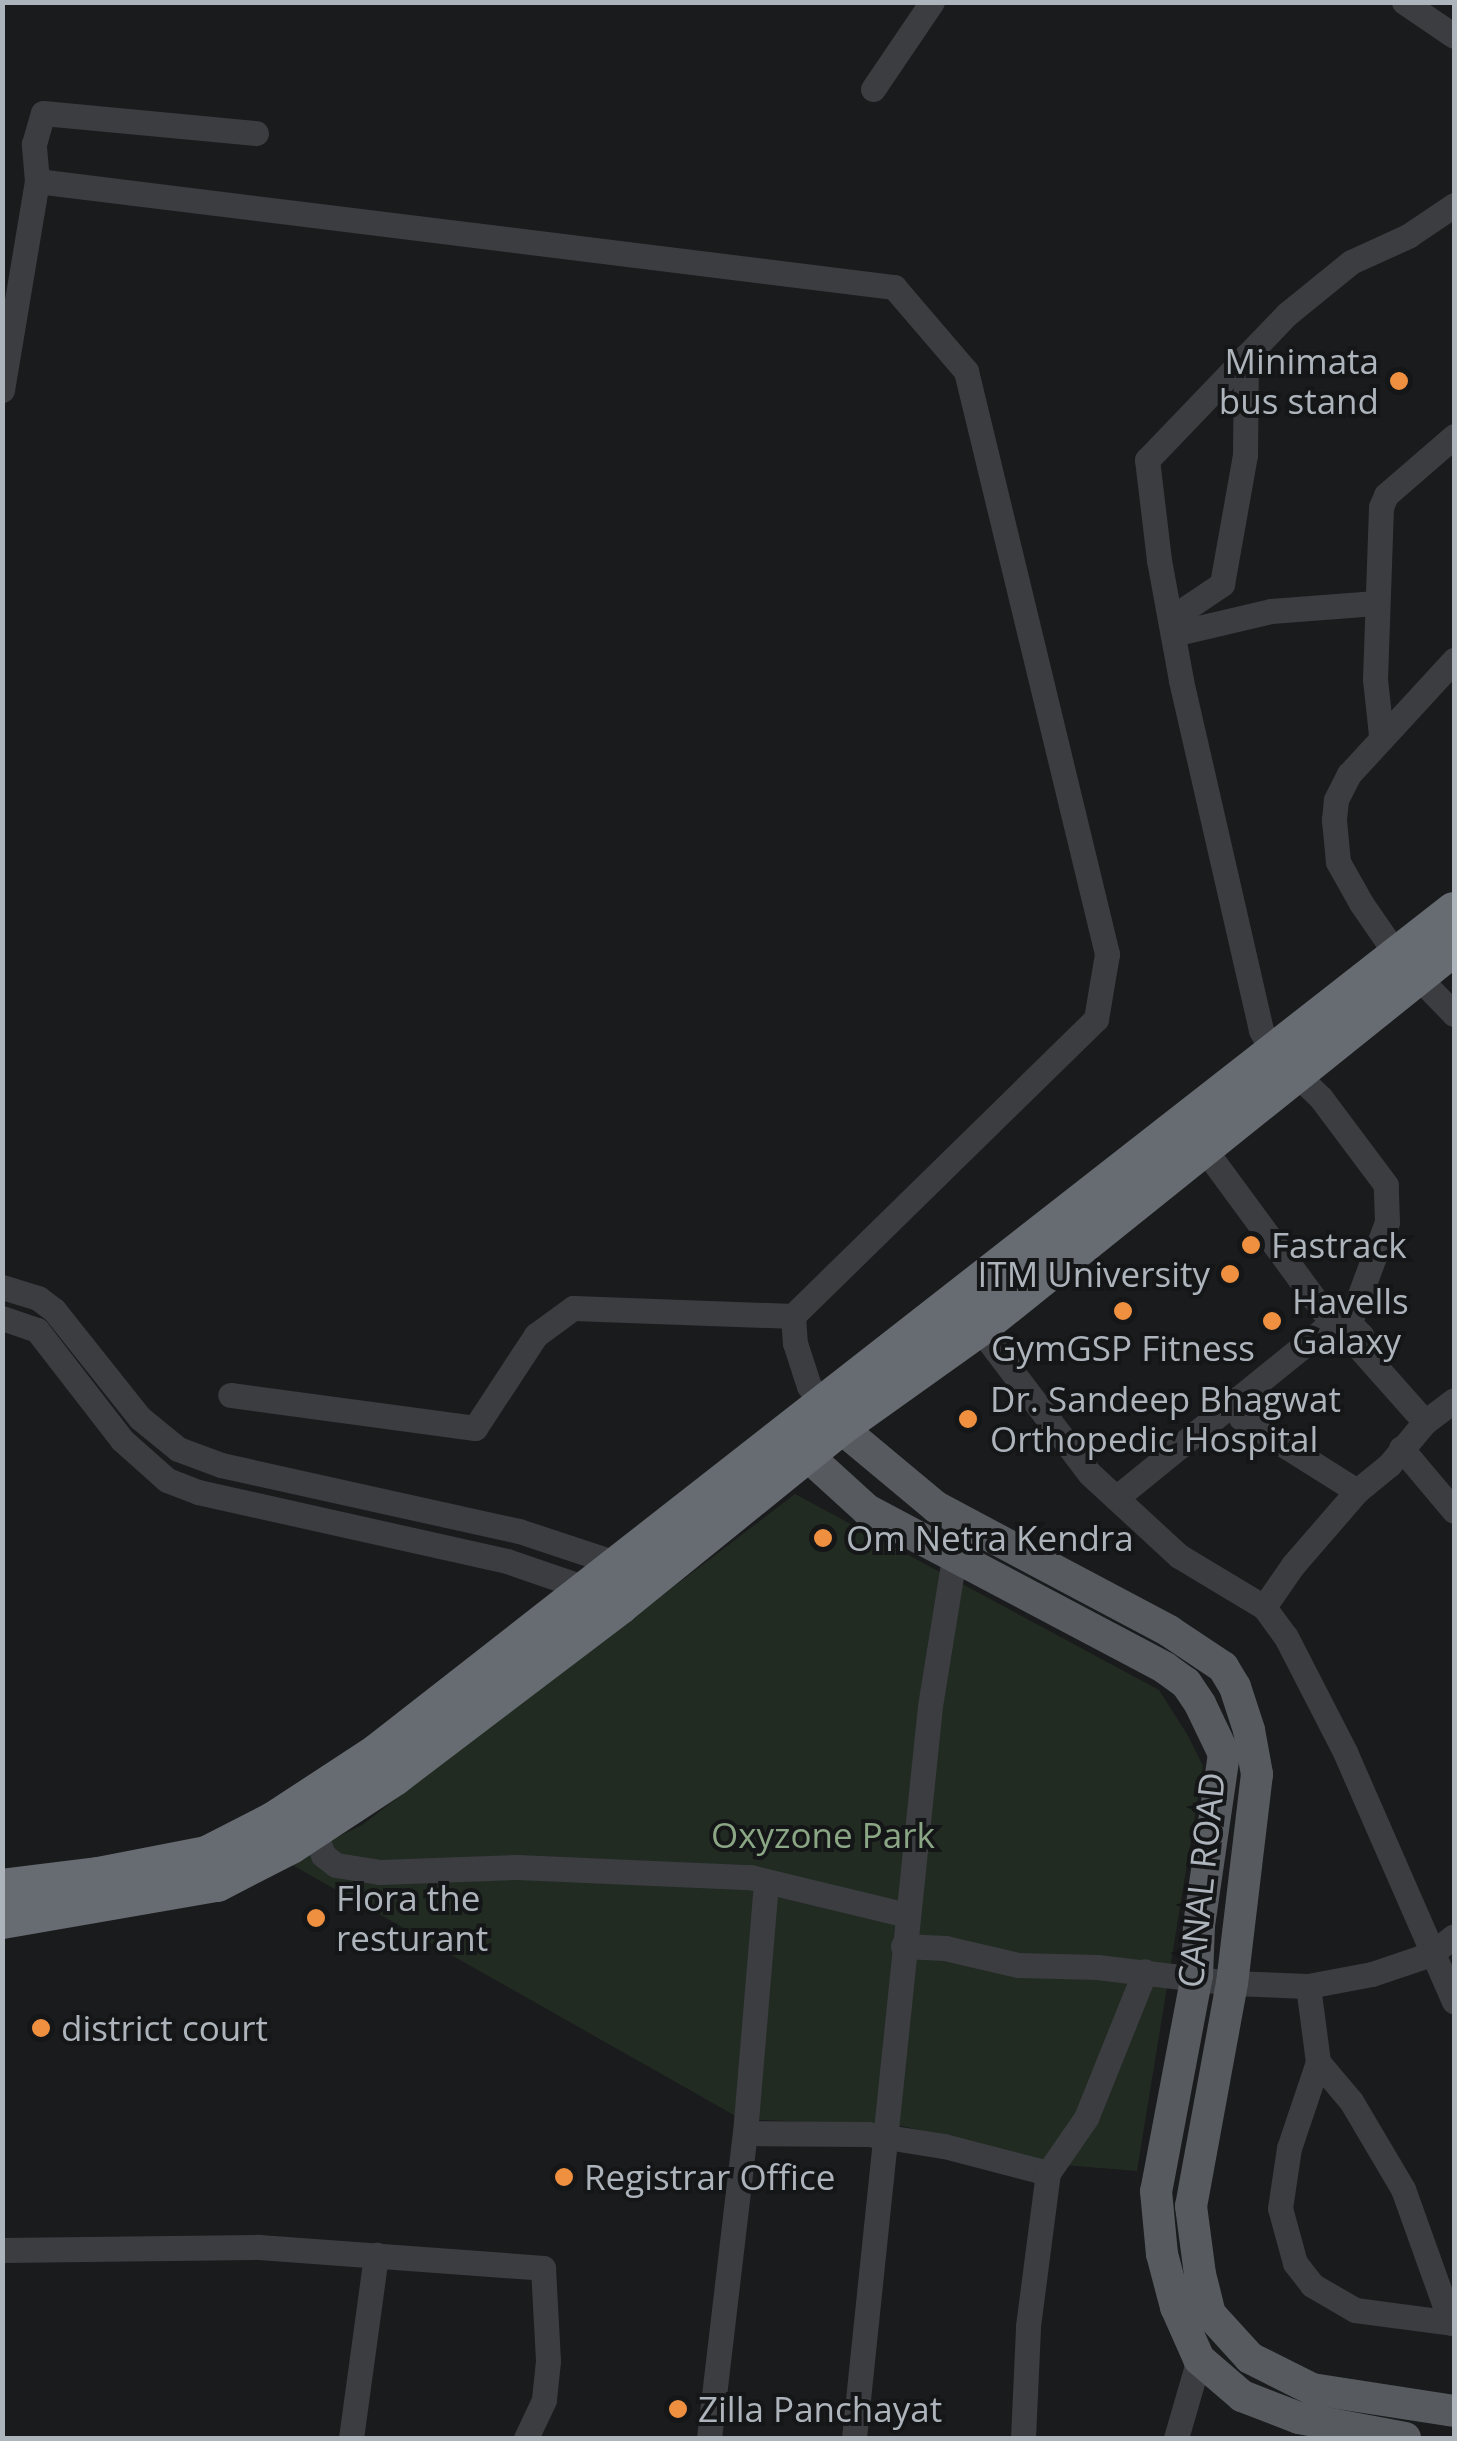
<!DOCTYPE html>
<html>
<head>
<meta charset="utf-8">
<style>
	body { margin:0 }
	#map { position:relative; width:1457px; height:2441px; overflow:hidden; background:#1a1b1c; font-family:"Open Sans",sans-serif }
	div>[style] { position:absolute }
	.green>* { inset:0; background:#222b22 }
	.minor>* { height:25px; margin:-12.5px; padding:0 12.5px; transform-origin:12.5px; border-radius:12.5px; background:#3b3d41 }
	.major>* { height:32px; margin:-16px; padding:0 16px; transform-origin:16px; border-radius:16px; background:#575b60 }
	.highway>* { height:38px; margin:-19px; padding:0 19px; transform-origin:19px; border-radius:19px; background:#676c72 }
	.dots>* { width:28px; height:28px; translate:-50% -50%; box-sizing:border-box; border:5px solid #151617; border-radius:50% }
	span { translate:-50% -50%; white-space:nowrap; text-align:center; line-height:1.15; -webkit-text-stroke:8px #151617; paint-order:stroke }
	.poi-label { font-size:35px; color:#adb4bb }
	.right { translate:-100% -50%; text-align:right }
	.left { translate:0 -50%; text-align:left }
	.park-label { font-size:35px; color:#8aa685 }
	.street-label { font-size:35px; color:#adb4bb }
	.frame { position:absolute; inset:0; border:5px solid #adb4bb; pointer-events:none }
</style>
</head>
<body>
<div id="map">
	<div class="green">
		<div style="clip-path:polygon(795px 1494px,1159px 1690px,1187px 1734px,1203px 1766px,1137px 2171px,1063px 2165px,902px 2126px,741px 2119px,287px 1862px,362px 1825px)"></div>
	</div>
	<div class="minor">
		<div style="left:1404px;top:2px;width:60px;rotate:34.2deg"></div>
		<div style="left:873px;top:89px;width:105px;rotate:-55.9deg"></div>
		<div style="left:37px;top:181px;width:864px;rotate:7.05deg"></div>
		<div style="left:894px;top:287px;width:111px;rotate:49.4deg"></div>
		<div style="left:966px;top:371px;width:600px;rotate:76.4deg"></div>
		<div style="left:1107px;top:954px;width:66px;rotate:99.6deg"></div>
		<div style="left:1096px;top:1019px;width:424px;rotate:135.6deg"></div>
		<div style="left:793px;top:1316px;width:220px;rotate:-177.9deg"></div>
		<div style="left:573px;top:1308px;width:46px;rotate:143.9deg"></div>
		<div style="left:536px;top:1335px;width:111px;rotate:123.3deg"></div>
		<div style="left:475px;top:1428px;width:247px;rotate:-172.3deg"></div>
		<div style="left:2px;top:390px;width:212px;rotate:-80.5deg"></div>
		<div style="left:37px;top:181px;width:37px;rotate:-95deg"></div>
		<div style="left:34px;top:144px;width:32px;rotate:-74deg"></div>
		<div style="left:43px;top:113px;width:214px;rotate:5.4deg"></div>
		<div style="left:1170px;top:619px;width:63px;rotate:-33.9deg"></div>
		<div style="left:1222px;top:584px;width:131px;rotate:-79.9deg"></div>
		<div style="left:1245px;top:455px;width:99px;rotate:-89.4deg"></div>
		<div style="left:1173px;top:634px;width:101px;rotate:-13.2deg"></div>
		<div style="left:1271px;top:611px;width:105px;rotate:-4.4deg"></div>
		<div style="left:1454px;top:660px;width:155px;rotate:132.6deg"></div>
		<div style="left:1349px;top:774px;width:29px;rotate:117deg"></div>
		<div style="left:1336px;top:800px;width:20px;rotate:96deg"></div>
		<div style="left:1334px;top:820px;width:42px;rotate:84.6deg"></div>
		<div style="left:1338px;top:862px;width:47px;rotate:60.7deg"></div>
		<div style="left:1361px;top:903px;width:62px;rotate:55.5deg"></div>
		<div style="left:1396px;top:954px;width:83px;rotate:46deg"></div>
		<div style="left:1381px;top:735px;width:56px;rotate:-96.1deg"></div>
		<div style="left:1375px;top:679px;width:172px;rotate:-88deg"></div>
		<div style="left:1381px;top:507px;width:13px;rotate:-67deg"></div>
		<div style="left:1386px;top:495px;width:90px;rotate:-40.9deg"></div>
		<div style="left:2px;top:1287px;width:38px;rotate:17deg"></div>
		<div style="left:38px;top:1298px;width:20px;rotate:37deg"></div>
		<div style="left:54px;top:1310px;width:138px;rotate:51.5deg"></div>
		<div style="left:140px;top:1418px;width:49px;rotate:39.2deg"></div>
		<div style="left:178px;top:1449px;width:46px;rotate:20.4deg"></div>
		<div style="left:221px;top:1465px;width:305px;rotate:12.5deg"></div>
		<div style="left:519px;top:1531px;width:114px;rotate:18.4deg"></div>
		<div style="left:793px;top:1316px;width:27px;rotate:86deg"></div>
		<div style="left:795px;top:1343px;width:45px;rotate:72deg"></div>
		<div style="left:809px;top:1386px;width:21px;rotate:53deg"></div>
		<div style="left:2px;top:1318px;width:37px;rotate:19deg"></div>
		<div style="left:37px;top:1330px;width:139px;rotate:52.3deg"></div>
		<div style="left:122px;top:1440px;width:60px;rotate:41.6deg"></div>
		<div style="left:167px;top:1480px;width:33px;rotate:21deg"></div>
		<div style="left:198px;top:1492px;width:317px;rotate:12.6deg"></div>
		<div style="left:507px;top:1561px;width:98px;rotate:19deg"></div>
		<div style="left:979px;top:1328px;width:183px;rotate:52.8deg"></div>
		<div style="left:1090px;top:1474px;width:121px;rotate:42.7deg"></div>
		<div style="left:1179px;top:1556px;width:99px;rotate:31deg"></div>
		<div style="left:1264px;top:1607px;width:37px;rotate:54deg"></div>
		<div style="left:1286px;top:1637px;width:129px;rotate:62.8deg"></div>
		<div style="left:1345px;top:1752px;width:272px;rotate:66.4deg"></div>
		<div style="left:1241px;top:1418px;width:137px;rotate:32.2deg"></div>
		<div style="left:1425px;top:1422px;width:108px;rotate:-131.6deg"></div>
		<div style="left:1353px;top:1341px;width:10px;rotate:-37deg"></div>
		<div style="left:1361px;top:1335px;width:16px;rotate:-135deg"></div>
		<div style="left:1350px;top:1324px;width:8px;rotate:-76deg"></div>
		<div style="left:1352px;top:1316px;width:100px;rotate:-69.6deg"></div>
		<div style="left:1387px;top:1222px;width:37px;rotate:-92deg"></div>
		<div style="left:1386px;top:1185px;width:109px;rotate:-126.8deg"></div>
		<div style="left:1321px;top:1098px;width:66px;rotate:-136.2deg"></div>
		<div style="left:1273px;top:1052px;width:25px;rotate:-119deg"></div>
		<div style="left:1261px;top:1030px;width:359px;rotate:-102.9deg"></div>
		<div style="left:1181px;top:680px;width:122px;rotate:-100.4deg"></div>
		<div style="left:1159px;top:560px;width:101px;rotate:-96.8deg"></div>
		<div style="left:1147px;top:460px;width:202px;rotate:-46.2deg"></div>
		<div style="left:1287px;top:314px;width:82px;rotate:-39.1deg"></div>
		<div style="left:1351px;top:262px;width:63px;rotate:-24.5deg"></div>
		<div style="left:1408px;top:236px;width:55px;rotate:-34deg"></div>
		<div style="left:1401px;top:1448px;width:82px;rotate:49.9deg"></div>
		<div style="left:1116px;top:1498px;width:274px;rotate:-39.1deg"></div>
		<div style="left:1329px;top:1325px;width:9px;rotate:-103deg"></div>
		<div style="left:1327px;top:1316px;width:211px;rotate:-126.3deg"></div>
		<div style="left:1264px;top:1607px;width:51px;rotate:-55.4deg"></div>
		<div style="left:1293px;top:1565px;width:98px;rotate:-49.1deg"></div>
		<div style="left:1357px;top:1491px;width:41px;rotate:-39.1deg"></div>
		<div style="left:1389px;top:1465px;width:56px;rotate:-50.1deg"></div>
		<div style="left:1425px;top:1422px;width:36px;rotate:-37deg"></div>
		<div style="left:302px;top:1819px;width:17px;rotate:45deg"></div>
		<div style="left:314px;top:1831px;width:26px;rotate:69deg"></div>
		<div style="left:323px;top:1855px;width:16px;rotate:38deg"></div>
		<div style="left:336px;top:1865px;width:45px;rotate:9deg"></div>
		<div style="left:380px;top:1872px;width:137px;rotate:-2.1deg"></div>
		<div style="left:517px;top:1867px;width:233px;rotate:2.5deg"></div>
		<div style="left:750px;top:1877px;width:162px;rotate:13.6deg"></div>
		<div style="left:903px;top:1946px;width:42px;rotate:2.7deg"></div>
		<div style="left:945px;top:1948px;width:75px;rotate:13.1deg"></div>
		<div style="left:1018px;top:1965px;width:79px;rotate:1.5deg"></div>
		<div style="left:1097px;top:1967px;width:136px;rotate:6.8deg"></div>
		<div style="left:1232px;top:1983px;width:76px;rotate:2.3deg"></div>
		<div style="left:1308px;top:1986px;width:65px;rotate:-10.6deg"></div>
		<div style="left:1372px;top:1974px;width:62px;rotate:-18.7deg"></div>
		<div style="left:1431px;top:1954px;width:29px;rotate:-38deg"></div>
		<div style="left:1308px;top:1986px;width:77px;rotate:82.5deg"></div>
		<div style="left:1318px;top:2062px;width:91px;rotate:108.6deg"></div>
		<div style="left:1289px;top:2148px;width:61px;rotate:98.5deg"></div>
		<div style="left:1280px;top:2208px;width:57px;rotate:74.7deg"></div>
		<div style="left:1295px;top:2263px;width:28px;rotate:52deg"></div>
		<div style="left:1312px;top:2285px;width:50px;rotate:30.2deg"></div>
		<div style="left:1355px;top:2310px;width:100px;rotate:7.5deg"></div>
		<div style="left:1318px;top:2062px;width:51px;rotate:49.8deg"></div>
		<div style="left:1351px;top:2101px;width:102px;rotate:59.4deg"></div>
		<div style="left:1403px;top:2189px;width:142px;rotate:70.3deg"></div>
		<div style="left:745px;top:2133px;width:123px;rotate:0.5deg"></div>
		<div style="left:868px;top:2134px;width:77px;rotate:9deg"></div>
		<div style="left:944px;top:2146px;width:107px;rotate:14.6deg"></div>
		<div style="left:2px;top:2250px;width:257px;rotate:-0.7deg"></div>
		<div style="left:259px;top:2247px;width:285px;rotate:4.2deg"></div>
		<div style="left:543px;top:2268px;width:93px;rotate:86.9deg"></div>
		<div style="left:548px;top:2361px;width:39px;rotate:96deg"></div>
		<div style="left:544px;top:2400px;width:42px;rotate:115.3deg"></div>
		<div style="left:351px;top:2438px;width:185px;rotate:-82.2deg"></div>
		<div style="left:709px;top:2438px;width:307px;rotate:-83.3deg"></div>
		<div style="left:745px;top:2133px;width:253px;rotate:-85.2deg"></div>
		<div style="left:854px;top:2438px;width:736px;rotate:-84.07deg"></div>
		<div style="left:930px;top:1706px;width:150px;rotate:-80.8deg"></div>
		<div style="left:1023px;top:2438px;width:112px;rotate:-87.4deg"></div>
		<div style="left:1028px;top:2326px;width:154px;rotate:-82.6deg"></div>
		<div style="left:1048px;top:2173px;width:67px;rotate:-55.4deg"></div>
		<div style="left:1086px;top:2118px;width:158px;rotate:-68.1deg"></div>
		<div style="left:1176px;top:2438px;width:82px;rotate:-73.8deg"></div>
	</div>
	<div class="major">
		<div style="left:825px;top:1407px;width:25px;rotate:53deg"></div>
		<div style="left:840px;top:1427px;width:125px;rotate:39.8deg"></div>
		<div style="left:936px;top:1507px;width:264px;rotate:28deg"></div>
		<div style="left:1169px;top:1631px;width:65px;rotate:33.7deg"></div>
		<div style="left:1223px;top:1667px;width:23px;rotate:59deg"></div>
		<div style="left:1235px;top:1687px;width:45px;rotate:72deg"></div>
		<div style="left:1249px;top:1730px;width:45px;rotate:79.7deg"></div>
		<div style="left:1257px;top:1774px;width:210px;rotate:96.8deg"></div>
		<div style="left:1232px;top:1983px;width:227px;rotate:100.4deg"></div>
		<div style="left:1191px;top:2206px;width:69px;rotate:82.5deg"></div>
		<div style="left:1200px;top:2274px;width:41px;rotate:76deg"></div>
		<div style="left:1210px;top:2314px;width:59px;rotate:47.7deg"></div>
		<div style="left:1250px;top:2358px;width:69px;rotate:26.6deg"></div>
		<div style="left:1312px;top:2389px;width:144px;rotate:8.8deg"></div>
		<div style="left:788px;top:1438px;width:107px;rotate:42.3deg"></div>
		<div style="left:867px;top:1510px;width:337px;rotate:27.9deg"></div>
		<div style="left:1165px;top:1668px;width:26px;rotate:36deg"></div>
		<div style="left:1186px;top:1683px;width:25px;rotate:56deg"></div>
		<div style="left:1200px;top:1704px;width:55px;rotate:64.4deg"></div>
		<div style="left:1224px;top:1754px;width:174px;rotate:98.3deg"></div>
		<div style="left:1199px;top:1926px;width:49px;rotate:92.3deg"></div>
		<div style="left:1197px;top:1975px;width:220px;rotate:100.7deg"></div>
		<div style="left:1156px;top:2191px;width:63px;rotate:84.6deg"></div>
		<div style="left:1162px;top:2254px;width:55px;rotate:75.2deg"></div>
		<div style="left:1176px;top:2307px;width:57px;rotate:66.1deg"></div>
		<div style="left:1199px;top:2359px;width:57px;rotate:40.7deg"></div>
		<div style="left:1242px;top:2396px;width:61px;rotate:21.1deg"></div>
		<div style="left:1299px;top:2418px;width:108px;rotate:10.7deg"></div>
	</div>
	<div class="highway">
		<div style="left:2px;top:1888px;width:98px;rotate:-7.1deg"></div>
		<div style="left:99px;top:1876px;width:110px;rotate:-11deg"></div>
		<div style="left:207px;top:1855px;width:76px;rotate:-27.2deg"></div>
		<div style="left:275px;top:1820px;width:122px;rotate:-33.3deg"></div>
		<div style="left:377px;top:1753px;width:1367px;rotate:-38.02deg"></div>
		<div style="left:2px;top:1920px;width:218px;rotate:-9.8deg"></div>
		<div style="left:217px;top:1883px;width:83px;rotate:-27.2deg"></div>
		<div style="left:291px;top:1845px;width:123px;rotate:-33.4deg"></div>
		<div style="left:394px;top:1777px;width:283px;rotate:-37.2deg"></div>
		<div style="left:619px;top:1606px;width:284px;rotate:-39deg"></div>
		<div style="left:840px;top:1427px;width:171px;rotate:-35.5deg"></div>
		<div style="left:979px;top:1328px;width:609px;rotate:-38.73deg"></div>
	</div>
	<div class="dots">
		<div style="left:1399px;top:381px;background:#ee9040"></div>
		<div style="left:1251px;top:1245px;background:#ee9040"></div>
		<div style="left:1230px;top:1274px;background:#ee9040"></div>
		<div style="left:1123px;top:1311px;background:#ee9040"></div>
		<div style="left:1272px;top:1321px;background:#ee9040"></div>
		<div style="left:968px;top:1419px;background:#ee9040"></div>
		<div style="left:823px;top:1538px;background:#ee9040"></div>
		<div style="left:316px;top:1918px;background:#ee9040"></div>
		<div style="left:41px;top:2028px;background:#ee9040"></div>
		<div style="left:564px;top:2177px;background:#ee9040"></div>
		<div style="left:678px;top:2409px;background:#ee9040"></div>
	</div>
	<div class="poi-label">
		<span class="right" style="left:1379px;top:381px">Minimata<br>bus stand</span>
		<span class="left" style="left:1271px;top:1245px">Fastrack</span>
		<span class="right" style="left:1210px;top:1274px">ITM University</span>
		<span class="left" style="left:1292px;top:1321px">Havells<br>Galaxy</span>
		<span style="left:1123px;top:1348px">GymGSP Fitness</span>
		<span class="left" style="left:990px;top:1419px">Dr. Sandeep Bhagwat<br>Orthopedic Hospital</span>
		<span class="left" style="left:846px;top:1538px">Om Netra Kendra</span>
		<span class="left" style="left:336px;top:1918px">Flora the<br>resturant</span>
		<span class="left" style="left:61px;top:2028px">district court</span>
		<span class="left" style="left:584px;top:2177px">Registrar Office</span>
		<span class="left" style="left:698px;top:2409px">Zilla Panchayat</span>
	</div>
	<div class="park-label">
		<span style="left:823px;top:1835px">Oxyzone Park</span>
	</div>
	<div class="street-label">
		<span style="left:1201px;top:1880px;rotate:-84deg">CANAL ROAD</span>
	</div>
	<div class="frame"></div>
</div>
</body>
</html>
